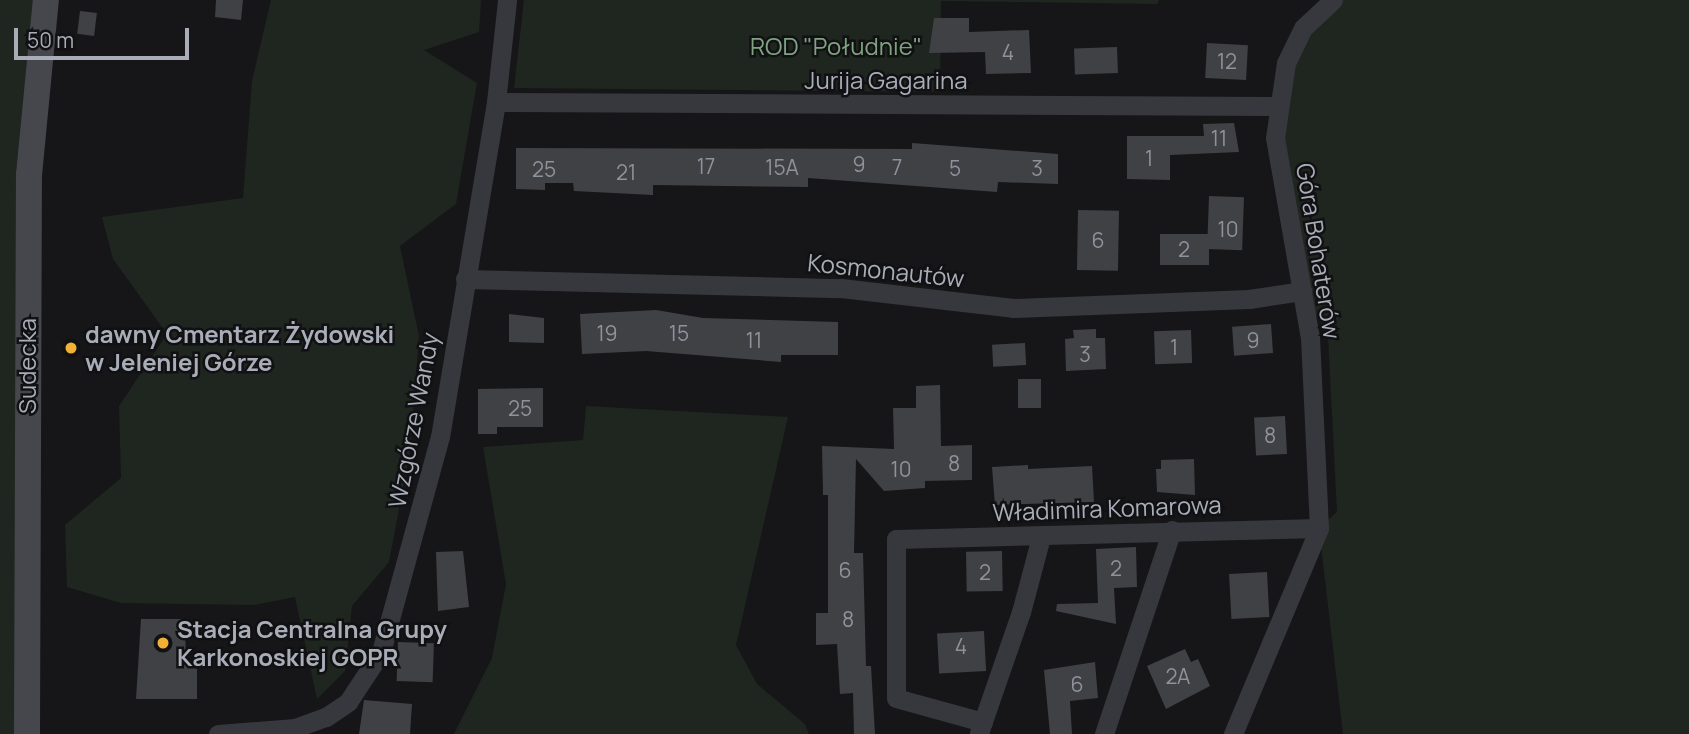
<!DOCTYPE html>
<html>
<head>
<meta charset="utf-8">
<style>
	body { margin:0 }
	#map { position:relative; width:1689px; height:734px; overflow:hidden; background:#161618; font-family:Manrope,sans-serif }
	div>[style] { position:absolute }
	.green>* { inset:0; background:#1e261f }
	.building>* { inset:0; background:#404145; transform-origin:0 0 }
	.street>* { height:19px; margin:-9.5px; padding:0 9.5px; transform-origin:9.5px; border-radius:9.5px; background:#37383d }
	.secondary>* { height:26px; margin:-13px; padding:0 13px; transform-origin:13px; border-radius:13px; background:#45474d }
	.dots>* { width:19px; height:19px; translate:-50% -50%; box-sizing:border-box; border:4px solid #111113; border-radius:50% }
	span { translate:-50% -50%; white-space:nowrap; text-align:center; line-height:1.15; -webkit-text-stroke:5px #111113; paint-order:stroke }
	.number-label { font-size:21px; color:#8e929b }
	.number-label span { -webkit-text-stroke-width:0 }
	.park-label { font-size:24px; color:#7fa381 }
	.street-label { font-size:24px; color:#a8adb8 }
	.poi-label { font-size:24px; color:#a8adb8; font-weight:700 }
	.left { translate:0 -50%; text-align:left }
	.scale { position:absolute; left:14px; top:28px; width:175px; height:32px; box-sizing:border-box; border:4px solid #a8adb8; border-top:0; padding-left:9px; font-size:21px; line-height:24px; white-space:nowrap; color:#a8adb8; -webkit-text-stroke:5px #111113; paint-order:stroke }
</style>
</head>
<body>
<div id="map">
	<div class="green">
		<div style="clip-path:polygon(0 0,46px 0,27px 734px,0 734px)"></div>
		<div style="clip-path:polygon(271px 0,481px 0,479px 32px,424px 50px,477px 83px,456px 204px,400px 246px,419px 336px,410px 451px,389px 562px,352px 606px,345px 671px,317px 699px,295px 597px,254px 605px,121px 603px,67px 587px,65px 525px,121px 478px,119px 406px,167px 334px,113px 259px,102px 217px,243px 198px,252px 81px)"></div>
		<div style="clip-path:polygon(524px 0,1159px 0,1157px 4px,941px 1px,940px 92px,514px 88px)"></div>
		<div style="clip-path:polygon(1333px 0,1689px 0,1689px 734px,1343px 734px,1319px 528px,1337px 512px,1328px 335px,1302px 291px,1279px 163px,1280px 77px)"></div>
		<div style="clip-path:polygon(586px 406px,788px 417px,736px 645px,757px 684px,805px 724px,809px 734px,454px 734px,492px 658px,506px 584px,483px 447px,583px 440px)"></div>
	</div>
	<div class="building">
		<div style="clip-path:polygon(216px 0,243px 0,241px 20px,215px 17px)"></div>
		<div style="left:80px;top:11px;width:17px;height:23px;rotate:7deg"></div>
		<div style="clip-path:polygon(934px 18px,969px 18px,969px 32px,1029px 30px,1031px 73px,986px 74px,985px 52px,929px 53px)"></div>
		<div style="left:1207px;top:43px;width:41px;height:35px;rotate:3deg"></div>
		<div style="left:1117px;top:47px;width:26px;height:43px;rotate:88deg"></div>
		<div style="clip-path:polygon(1234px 123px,1239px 152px,1170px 155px,1170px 180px,1127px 179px,1127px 136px,1204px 136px,1203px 124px)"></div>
		<div style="clip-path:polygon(912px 143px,1058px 154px,1058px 184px,998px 182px,997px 192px,808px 178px,808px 187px,653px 185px,653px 195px,574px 191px,573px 183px,545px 183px,545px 190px,516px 189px,516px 148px,912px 149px)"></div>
		<div style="left:1209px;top:196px;width:35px;height:53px;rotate:2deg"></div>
		<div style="left:1078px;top:210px;width:41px;height:60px;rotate:1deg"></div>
		<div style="left:1160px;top:234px;width:49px;height:31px"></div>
		<div style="clip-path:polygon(656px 310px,703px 318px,838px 322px,838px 355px,781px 355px,781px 362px,646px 351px,582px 354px,580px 314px)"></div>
		<div style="clip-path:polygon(509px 314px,544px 318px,544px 343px,509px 342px)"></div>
		<div style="left:1271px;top:324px;width:29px;height:39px;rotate:86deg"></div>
		<div style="clip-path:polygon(1096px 329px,1096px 338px,1105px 338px,1106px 369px,1066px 371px,1065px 339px,1074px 338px,1073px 330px)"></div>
		<div style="left:1191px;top:330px;width:33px;height:37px;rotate:88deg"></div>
		<div style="left:1025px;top:343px;width:22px;height:33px;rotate:87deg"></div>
		<div style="left:1018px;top:379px;width:23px;height:29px"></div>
		<div style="clip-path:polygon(940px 385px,941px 446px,972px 445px,972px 480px,925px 481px,925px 488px,884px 491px,856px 459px,854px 553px,863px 553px,866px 666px,871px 666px,875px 734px,854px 734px,853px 693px,840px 694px,837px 644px,816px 645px,816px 613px,828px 613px,828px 495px,823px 495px,822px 446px,894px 449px,893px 408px,916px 408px,916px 386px)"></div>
		<div style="clip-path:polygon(543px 388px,543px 427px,497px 427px,497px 434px,478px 434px,478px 389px)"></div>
		<div style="left:1285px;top:416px;width:38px;height:31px;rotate:87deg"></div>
		<div style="clip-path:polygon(1194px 459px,1195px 495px,1157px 492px,1156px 469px,1161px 469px,1161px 460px)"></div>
		<div style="clip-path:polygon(1028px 465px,1028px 469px,1092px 466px,1094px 502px,995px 505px,992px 467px)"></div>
		<div style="clip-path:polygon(1136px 547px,1137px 587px,1114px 588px,1116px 624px,1056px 611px,1057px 604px,1098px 603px,1096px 549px)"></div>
		<div style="clip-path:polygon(463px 551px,469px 607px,438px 611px,436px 552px)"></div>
		<div style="left:1002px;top:551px;width:40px;height:36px;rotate:89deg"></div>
		<div style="left:1267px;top:572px;width:45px;height:38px;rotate:87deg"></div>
		<div style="clip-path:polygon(141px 619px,185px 619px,186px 666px,197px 666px,197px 699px,136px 699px)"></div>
		<div style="left:984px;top:631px;width:40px;height:47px;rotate:87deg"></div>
		<div style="left:398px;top:642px;width:36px;height:39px;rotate:2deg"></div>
		<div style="clip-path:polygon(1185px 649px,1191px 662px,1198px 659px,1210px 686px,1166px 709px,1147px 666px)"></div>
		<div style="clip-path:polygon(1095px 662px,1098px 698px,1070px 701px,1072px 734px,1050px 734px,1044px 670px)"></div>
		<div style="clip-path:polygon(364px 700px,412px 704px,410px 734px,359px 734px)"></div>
	</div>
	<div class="street">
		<div style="left:496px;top:102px;width:780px;rotate:0.29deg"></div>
		<div style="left:465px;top:279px;width:376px;rotate:1.4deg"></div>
		<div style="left:841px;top:288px;width:173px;rotate:6.6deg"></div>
		<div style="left:1013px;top:308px;width:236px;rotate:-2.2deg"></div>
		<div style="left:1249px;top:299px;width:54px;rotate:-8.6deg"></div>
		<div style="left:983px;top:722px;width:90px;rotate:-164.6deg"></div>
		<div style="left:896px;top:698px;width:159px;rotate:-90deg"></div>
		<div style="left:896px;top:539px;width:423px;rotate:-1.5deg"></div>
		<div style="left:979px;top:733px;width:128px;rotate:-70.9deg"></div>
		<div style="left:1021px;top:612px;width:78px;rotate:-75.1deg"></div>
		<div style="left:218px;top:734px;width:77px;rotate:-4.5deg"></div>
		<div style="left:295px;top:728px;width:33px;rotate:-20deg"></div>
		<div style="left:326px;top:717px;width:27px;rotate:-34deg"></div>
		<div style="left:348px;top:702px;width:60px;rotate:-56.6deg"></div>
		<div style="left:381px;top:652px;width:223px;rotate:-74.7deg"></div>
		<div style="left:440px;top:437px;width:340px;rotate:-80.5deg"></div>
		<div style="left:496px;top:102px;width:103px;rotate:-83.8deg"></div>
		<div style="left:1104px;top:734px;width:215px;rotate:-71.6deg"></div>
		<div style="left:1233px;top:734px;width:223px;rotate:-67.3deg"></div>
		<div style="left:1319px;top:528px;width:190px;rotate:-92.7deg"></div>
		<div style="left:1310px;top:338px;width:203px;rotate:-99.9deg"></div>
		<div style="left:1275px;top:138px;width:76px;rotate:-81.7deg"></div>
		<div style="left:1286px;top:63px;width:39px;rotate:-64deg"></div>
		<div style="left:1303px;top:28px;width:41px;rotate:-43deg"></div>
	</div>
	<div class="secondary">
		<div style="left:27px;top:734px;width:559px;rotate:-89.8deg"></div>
		<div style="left:29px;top:175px;width:176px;rotate:-84.5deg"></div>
	</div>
	<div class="dots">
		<div style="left:71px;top:348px;background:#f2b134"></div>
		<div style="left:163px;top:643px;background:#f2b134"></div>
	</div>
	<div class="number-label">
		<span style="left:1008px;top:52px">4</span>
		<span style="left:1227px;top:61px">12</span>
		<span style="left:1219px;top:138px">11</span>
		<span style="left:1149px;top:158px">1</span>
		<span style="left:859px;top:164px">9</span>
		<span style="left:706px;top:166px">17</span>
		<span style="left:782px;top:167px">15A</span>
		<span style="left:897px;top:167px">7</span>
		<span style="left:955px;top:168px">5</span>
		<span style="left:1037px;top:168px">3</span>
		<span style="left:544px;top:169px">25</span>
		<span style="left:626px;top:172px">21</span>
		<span style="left:1228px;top:229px">10</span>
		<span style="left:1098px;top:240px">6</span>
		<span style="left:1184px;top:249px">2</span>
		<span style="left:607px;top:333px">19</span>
		<span style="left:679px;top:333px">15</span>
		<span style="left:754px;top:340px">11</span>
		<span style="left:1253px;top:340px">9</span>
		<span style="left:1174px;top:347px">1</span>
		<span style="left:1085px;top:354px">3</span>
		<span style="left:520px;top:408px">25</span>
		<span style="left:1270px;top:435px">8</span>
		<span style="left:954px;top:463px">8</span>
		<span style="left:901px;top:469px">10</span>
		<span style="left:1116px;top:568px">2</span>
		<span style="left:845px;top:570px">6</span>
		<span style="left:985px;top:572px">2</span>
		<span style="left:848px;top:619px">8</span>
		<span style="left:961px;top:646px">4</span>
		<span style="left:1178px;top:676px">2A</span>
		<span style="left:1077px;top:684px">6</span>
	</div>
	<div class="park-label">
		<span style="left:836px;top:46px">ROD "Południe"</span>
	</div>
	<div class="street-label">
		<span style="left:886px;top:80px">Jurija Gagarina</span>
		<span style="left:1319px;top:251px;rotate:81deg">Góra Bohaterów</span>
		<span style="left:886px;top:270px;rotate:6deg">Kosmonautów</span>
		<span style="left:27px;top:366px;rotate:-90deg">Sudecka</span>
		<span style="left:413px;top:420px;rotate:-79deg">Wzgórze Wandy</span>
		<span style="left:1107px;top:508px;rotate:-2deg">Władimira Komarowa</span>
	</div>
	<div class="poi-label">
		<span class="left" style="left:85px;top:348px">dawny Cmentarz Żydowski<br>w Jeleniej Górze</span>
		<span class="left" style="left:177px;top:643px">Stacja Centralna Grupy<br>Karkonoskiej GOPR</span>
	</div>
	<div class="scale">50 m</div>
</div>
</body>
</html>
